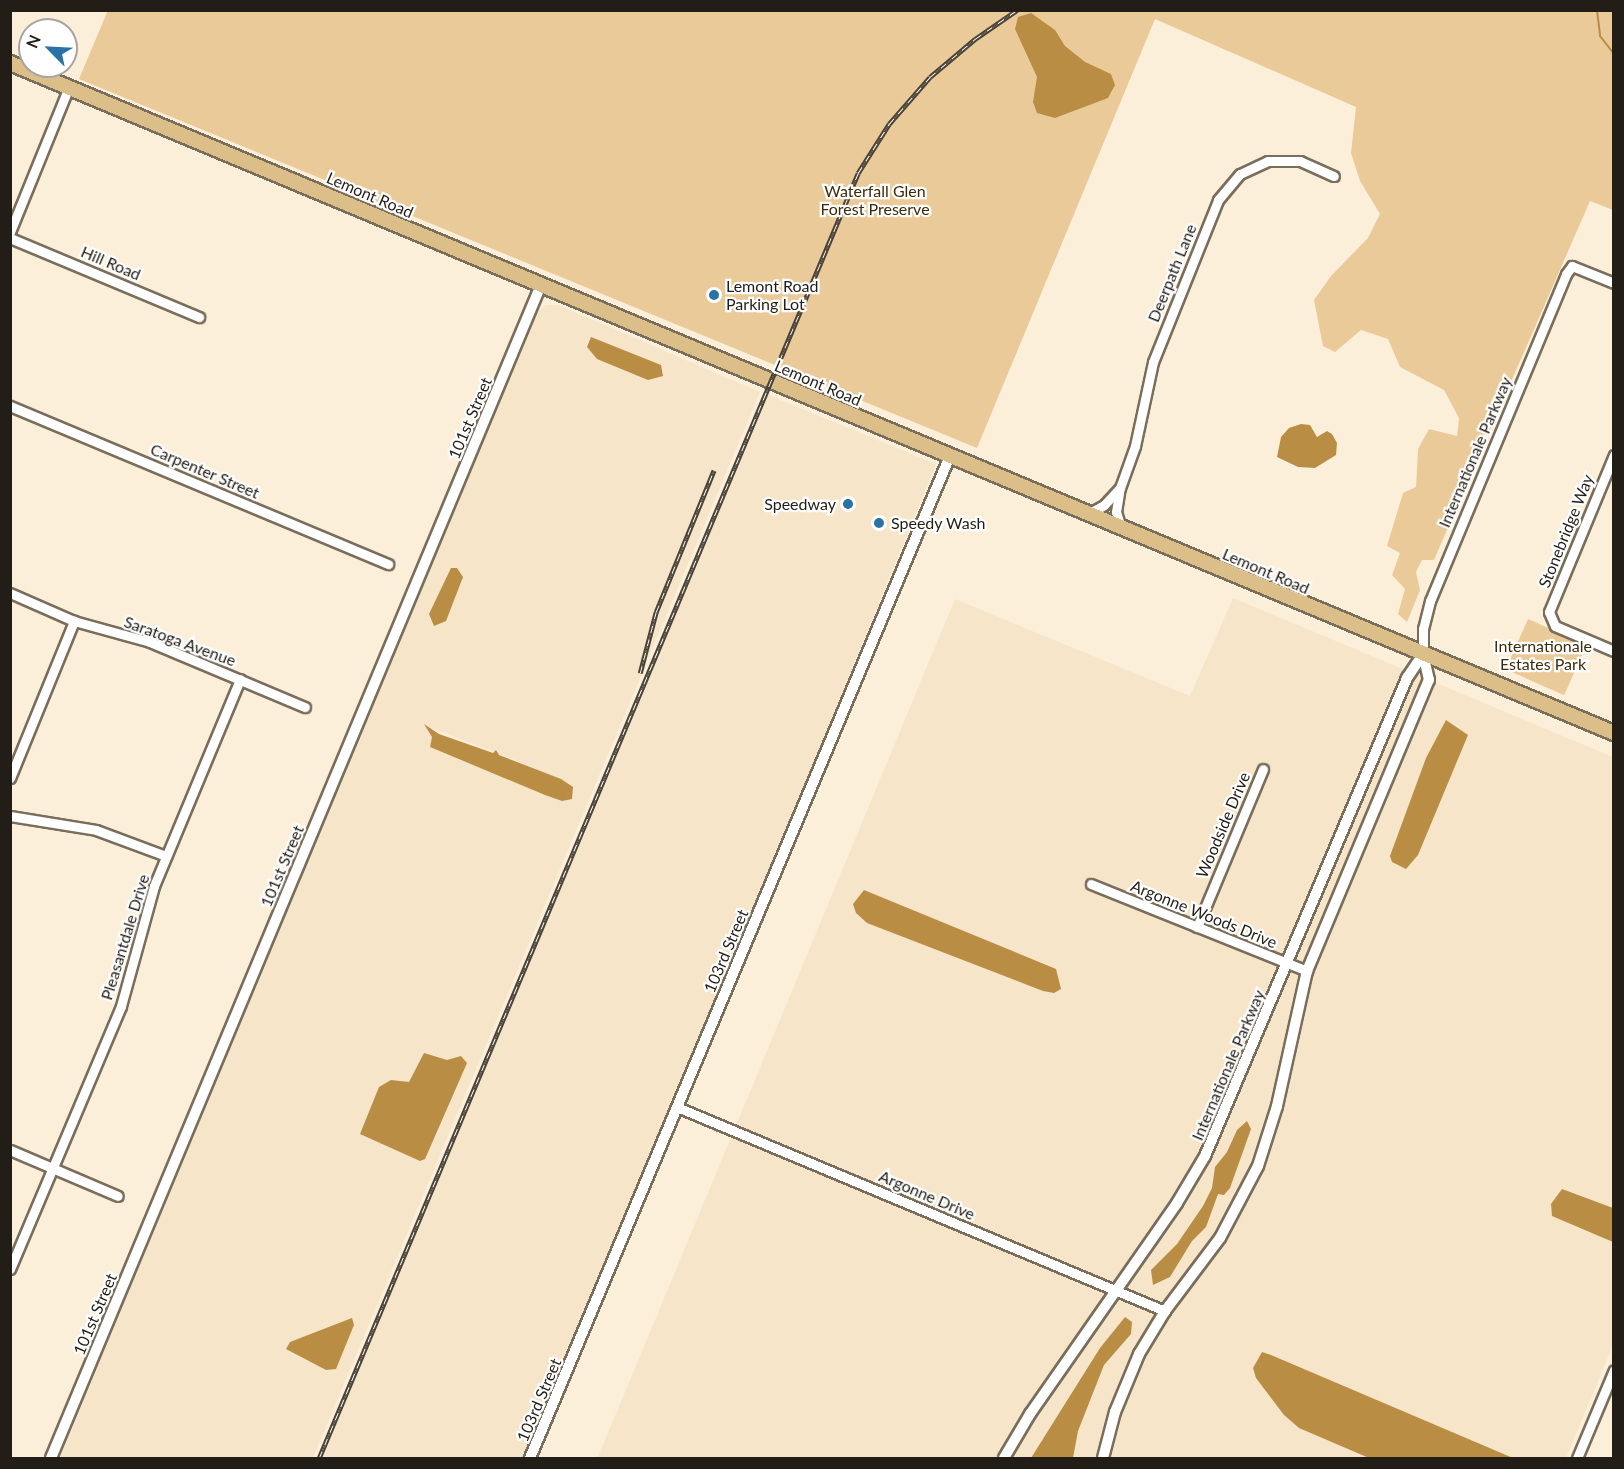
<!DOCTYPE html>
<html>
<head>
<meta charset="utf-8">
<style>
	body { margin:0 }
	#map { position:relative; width:1624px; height:1469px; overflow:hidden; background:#fcefda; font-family:Lato,sans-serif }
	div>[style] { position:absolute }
	.built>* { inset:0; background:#f6e5c9 }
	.green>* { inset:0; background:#eaca98; transform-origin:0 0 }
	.water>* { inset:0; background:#b98e44 }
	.stream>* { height:2px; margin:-1px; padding:0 1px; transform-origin:1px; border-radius:1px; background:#b98e44 }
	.roads { filter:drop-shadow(2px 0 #796d5b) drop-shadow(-2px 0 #796d5b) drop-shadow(0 2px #796d5b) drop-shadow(0 -2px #796d5b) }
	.minor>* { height:9px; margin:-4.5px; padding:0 4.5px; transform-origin:4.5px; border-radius:4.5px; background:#fff }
	.tertiary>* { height:10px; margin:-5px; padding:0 5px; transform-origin:5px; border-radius:5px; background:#fff }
	.primary>* { height:14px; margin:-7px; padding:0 7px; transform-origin:7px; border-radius:7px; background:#dcbe89 }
	.rail>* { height:4.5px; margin-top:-2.25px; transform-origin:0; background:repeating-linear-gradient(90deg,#fff 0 7px,#494239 0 14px); box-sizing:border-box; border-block:2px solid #494239 }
	.dots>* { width:16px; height:16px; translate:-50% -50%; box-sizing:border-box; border:3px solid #fff; border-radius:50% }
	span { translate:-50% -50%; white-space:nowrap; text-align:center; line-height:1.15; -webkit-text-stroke:4.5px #fff; paint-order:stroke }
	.park-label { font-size:16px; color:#3d2b0a }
	.street-label { font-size:16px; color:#221d16 }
	.poi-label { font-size:16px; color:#221d16 }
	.left { translate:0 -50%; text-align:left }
	.right { translate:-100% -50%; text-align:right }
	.frame { position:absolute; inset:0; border:12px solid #221d16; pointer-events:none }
	.north { position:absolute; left:18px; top:18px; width:60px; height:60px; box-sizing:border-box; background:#fff; border:2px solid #a7a5a2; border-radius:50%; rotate:294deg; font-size:16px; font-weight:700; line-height:24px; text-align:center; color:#221d16 }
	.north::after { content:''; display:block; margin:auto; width:21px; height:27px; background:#2972a5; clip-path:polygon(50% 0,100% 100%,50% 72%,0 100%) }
</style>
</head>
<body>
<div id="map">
	<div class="built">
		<div style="clip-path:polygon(evenodd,546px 305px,558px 305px,760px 392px,313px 1458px,60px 1458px,450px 518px,538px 311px,546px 305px,426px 726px,515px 760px,573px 787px,562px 801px,545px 795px,430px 747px,432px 737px,426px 726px)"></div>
		<div style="clip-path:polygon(766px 394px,936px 464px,694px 1054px,523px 1458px,322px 1458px)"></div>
		<div style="clip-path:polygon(1233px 598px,1613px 757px,1613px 1345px,1566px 1458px,598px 1457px,955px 599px,1190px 696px)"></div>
	</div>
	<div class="green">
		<div style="clip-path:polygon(108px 10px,1613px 11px,1613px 210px,1590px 201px,1490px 430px,1478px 440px,1477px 461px,1434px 560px,1422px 560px,1416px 572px,1420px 590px,1407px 622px,1398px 614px,1405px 589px,1392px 575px,1400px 553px,1387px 546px,1403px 493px,1416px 487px,1418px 449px,1429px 429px,1457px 436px,1459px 418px,1444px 390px,1400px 367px,1388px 339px,1361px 330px,1335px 352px,1323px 346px,1314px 300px,1331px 276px,1368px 238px,1380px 214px,1360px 181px,1351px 153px,1356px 107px,1155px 19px,977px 448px,79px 79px)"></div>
		<div style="left:1528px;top:619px;width:64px;height:55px;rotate:24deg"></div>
	</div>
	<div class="water">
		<div style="clip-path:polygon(1031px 13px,1055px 30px,1065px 46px,1085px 62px,1111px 74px,1115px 85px,1108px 98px,1055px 118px,1037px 113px,1033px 102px,1037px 77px,1015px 29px,1018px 17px)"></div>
		<div style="clip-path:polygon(591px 337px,661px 365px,663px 376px,648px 380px,597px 359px,587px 347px)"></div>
		<div style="clip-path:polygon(1301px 424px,1310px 425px,1317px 437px,1327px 431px,1332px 434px,1337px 443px,1336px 455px,1315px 468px,1298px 467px,1277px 457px,1281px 437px,1289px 428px)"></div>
		<div style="clip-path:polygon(451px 568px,457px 568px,463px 577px,446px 621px,434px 626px,429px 614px)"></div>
		<div style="clip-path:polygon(1446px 720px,1468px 735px,1418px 855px,1406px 869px,1392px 862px,1390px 856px,1426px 758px)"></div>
		<div style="clip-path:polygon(424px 724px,439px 734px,493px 753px,496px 750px,499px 755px,561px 779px,573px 787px,572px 799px,562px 801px,545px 795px,430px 747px,432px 737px)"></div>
		<div style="clip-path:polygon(864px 890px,1056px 969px,1061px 989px,1054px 993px,1043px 991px,867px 923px,856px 913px,853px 904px)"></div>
		<div style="clip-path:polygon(424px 1053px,447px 1060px,461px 1056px,467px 1063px,425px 1159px,420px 1161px,360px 1134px,379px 1087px,391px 1080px,409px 1082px)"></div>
		<div style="clip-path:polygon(1247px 1121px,1251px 1129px,1230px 1188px,1224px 1195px,1218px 1194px,1206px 1227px,1192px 1241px,1170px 1277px,1153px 1285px,1151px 1270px,1177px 1244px,1203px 1206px,1212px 1188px,1215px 1167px,1227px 1152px,1237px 1130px)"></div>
		<div style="clip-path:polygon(1562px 1189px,1613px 1208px,1613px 1242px,1552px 1216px,1551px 1204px)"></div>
		<div style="clip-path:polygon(1125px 1317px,1132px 1322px,1131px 1334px,1104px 1365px,1078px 1431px,1073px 1458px,1031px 1458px,1100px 1348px)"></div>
		<div style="clip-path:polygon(352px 1318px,354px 1325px,336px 1369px,326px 1370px,286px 1349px,290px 1342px)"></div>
		<div style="clip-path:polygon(1262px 1352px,1271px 1355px,1513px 1458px,1369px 1458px,1299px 1428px,1284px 1415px,1256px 1378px,1253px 1368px)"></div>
	</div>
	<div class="stream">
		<div style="left:1597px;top:10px;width:26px;rotate:83deg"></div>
		<div style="left:1600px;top:36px;width:23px;rotate:52deg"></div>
	</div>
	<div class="roads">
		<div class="minor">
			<div style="left:10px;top:232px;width:157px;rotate:-67.9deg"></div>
			<div style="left:10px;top:238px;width:205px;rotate:22.7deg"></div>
			<div style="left:10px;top:406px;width:410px;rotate:22.7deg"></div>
			<div style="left:1614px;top:455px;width:170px;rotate:112.5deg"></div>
			<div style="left:1549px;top:612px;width:15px;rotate:67deg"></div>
			<div style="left:1555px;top:626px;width:64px;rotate:23deg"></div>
			<div style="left:1088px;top:514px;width:18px;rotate:-29deg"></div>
			<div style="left:1104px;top:505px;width:23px;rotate:-47deg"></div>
			<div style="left:1121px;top:528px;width:17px;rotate:-107deg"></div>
			<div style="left:1116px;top:512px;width:24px;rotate:-81deg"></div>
			<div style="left:1120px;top:488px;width:45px;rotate:-70.3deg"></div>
			<div style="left:1135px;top:446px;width:86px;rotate:-77.9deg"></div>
			<div style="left:1153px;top:362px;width:175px;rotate:-68.1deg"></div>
			<div style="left:1218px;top:200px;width:34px;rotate:-50deg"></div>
			<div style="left:1240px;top:174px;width:31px;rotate:-25deg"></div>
			<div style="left:1268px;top:161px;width:32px"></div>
			<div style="left:1300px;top:161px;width:37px;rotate:24deg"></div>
			<div style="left:10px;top:593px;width:70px;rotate:23.6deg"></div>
			<div style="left:74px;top:621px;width:79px;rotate:15.4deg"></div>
			<div style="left:150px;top:642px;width:168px;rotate:22.8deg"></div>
			<div style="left:1423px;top:654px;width:25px;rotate:-90deg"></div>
			<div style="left:1423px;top:629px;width:29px;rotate:-76deg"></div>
			<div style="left:1430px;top:601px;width:354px;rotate:-67.4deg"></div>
			<div style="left:1566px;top:274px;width:10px;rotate:-53deg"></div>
			<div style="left:1572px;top:266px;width:45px;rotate:22deg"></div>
			<div style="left:10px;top:778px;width:170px;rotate:-67.8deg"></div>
			<div style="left:10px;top:816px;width:87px;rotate:9.2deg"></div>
			<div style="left:96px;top:830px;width:75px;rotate:20.4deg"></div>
			<div style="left:1091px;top:884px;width:233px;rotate:21.9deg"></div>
			<div style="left:1197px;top:927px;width:171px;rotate:-67.3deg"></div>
			<div style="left:677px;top:1107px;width:529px;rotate:22.69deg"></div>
			<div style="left:10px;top:1150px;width:117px;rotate:23.1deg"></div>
			<div style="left:10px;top:1269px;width:285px;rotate:-67.1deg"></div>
			<div style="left:121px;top:1006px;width:124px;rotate:-74.6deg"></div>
			<div style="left:154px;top:886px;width:224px;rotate:-67.4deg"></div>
			<div style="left:1577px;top:1458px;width:95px;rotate:-67.2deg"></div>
		</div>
		<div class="tertiary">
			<div style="left:51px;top:1458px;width:1271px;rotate:-67.33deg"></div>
			<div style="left:530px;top:1458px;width:1086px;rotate:-67.26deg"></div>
			<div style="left:1004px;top:1458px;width:51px;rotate:-59.4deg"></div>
			<div style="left:1030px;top:1414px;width:257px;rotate:-55.1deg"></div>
			<div style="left:1177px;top:1203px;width:55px;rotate:-59.2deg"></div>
			<div style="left:1205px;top:1156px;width:519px;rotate:-67.09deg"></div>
			<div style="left:1407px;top:678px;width:29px;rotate:-56deg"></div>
			<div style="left:1103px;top:1458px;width:48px;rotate:-75.4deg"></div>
			<div style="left:1115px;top:1412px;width:63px;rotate:-67.5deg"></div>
			<div style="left:1139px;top:1354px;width:50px;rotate:-58.8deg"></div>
			<div style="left:1165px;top:1311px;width:91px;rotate:-53deg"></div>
			<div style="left:1220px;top:1238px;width:81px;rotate:-62.2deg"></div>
			<div style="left:1258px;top:1166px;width:63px;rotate:-72.4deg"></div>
			<div style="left:1277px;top:1106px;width:138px;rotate:-77.5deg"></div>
			<div style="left:1307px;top:971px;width:316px;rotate:-67.3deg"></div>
			<div style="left:1429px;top:680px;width:27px;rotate:-103deg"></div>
		</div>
		<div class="primary">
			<div style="left:10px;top:63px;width:1738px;rotate:22.67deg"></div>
		</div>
	</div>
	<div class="rail">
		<div style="left:640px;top:673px;width:63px;rotate:-75.3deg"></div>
		<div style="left:656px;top:612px;width:153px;rotate:-67.8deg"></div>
		<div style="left:319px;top:1458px;width:1393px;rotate:-67.24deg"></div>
		<div style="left:858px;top:173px;width:58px;rotate:-57.7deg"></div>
		<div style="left:889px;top:124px;width:62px;rotate:-48.9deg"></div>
		<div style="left:930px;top:77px;width:59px;rotate:-40.2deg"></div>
		<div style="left:975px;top:39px;width:51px;rotate:-34.6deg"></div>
	</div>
	<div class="dots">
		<div style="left:714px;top:295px;background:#2972a5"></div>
		<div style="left:848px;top:504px;background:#2972a5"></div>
		<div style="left:879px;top:523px;background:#2972a5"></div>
	</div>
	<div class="park-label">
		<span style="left:875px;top:200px">Waterfall Glen<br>Forest Preserve</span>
		<span style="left:1543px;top:655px">Internationale<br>Estates Park</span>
	</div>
	<div class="street-label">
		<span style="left:370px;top:195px;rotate:23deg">Lemont Road</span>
		<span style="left:111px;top:263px;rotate:23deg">Hill Road</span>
		<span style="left:1172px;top:273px;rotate:-68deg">Deerpath Lane</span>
		<span style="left:818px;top:383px;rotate:23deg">Lemont Road</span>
		<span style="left:470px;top:418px;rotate:-67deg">101st Street</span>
		<span style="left:1475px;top:452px;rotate:-67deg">Internationale Parkway</span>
		<span style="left:205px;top:471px;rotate:23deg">Carpenter Street</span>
		<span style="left:1566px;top:531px;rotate:-68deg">Stonebridge Way</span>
		<span style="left:1266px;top:571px;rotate:23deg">Lemont Road</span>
		<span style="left:180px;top:641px;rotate:20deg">Saratoga Avenue</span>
		<span style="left:1223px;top:825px;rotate:-67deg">Woodside Drive</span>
		<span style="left:282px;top:866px;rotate:-67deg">101st Street</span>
		<span style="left:1204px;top:914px;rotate:22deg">Argonne Woods Drive</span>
		<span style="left:125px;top:937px;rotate:-73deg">Pleasantdale Drive</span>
		<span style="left:726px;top:951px;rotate:-67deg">103rd Street</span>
		<span style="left:1228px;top:1065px;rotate:-67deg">Internationale Parkway</span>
		<span style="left:927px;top:1195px;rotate:23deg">Argonne Drive</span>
		<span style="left:95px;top:1314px;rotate:-67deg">101st Street</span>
		<span style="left:539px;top:1400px;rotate:-67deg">103rd Street</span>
	</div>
	<div class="poi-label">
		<span class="left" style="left:726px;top:295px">Lemont Road<br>Parking Lot</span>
		<span class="right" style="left:836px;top:504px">Speedway</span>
		<span class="left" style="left:891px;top:523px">Speedy Wash</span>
	</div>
	<div class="frame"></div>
	<div class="north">N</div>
</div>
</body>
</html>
